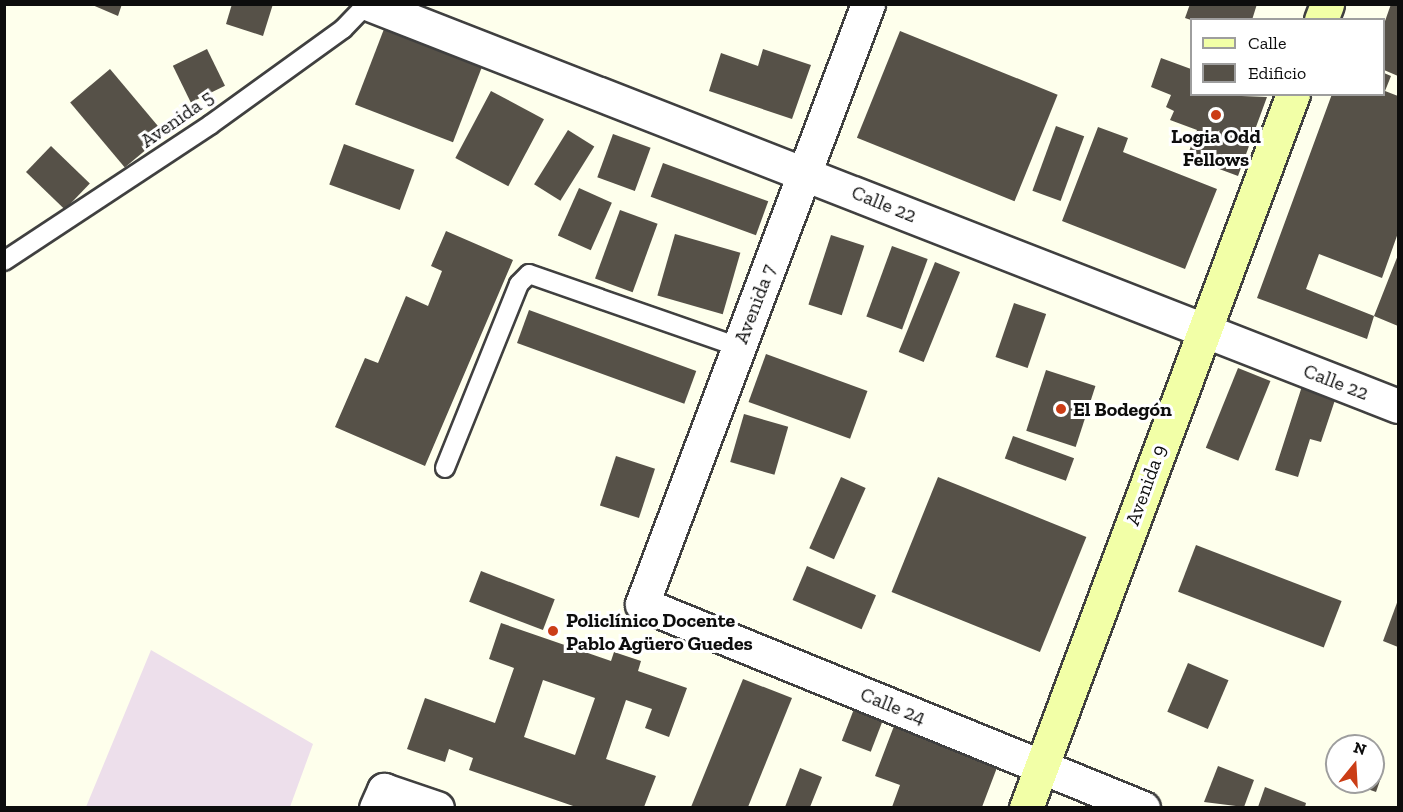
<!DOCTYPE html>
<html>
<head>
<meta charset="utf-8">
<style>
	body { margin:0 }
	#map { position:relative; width:1403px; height:812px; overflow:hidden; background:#feffec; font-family:"Zilla Slab",serif }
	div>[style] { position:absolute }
	.industrial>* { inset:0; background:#eddfeb }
	.building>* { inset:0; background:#565148; transform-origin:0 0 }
	.roads { filter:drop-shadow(2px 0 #404040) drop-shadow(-2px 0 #404040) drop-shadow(0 2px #404040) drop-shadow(0 -2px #404040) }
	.service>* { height:18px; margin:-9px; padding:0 9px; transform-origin:9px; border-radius:9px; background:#fff }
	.minor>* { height:33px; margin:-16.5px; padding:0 16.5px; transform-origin:16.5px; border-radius:16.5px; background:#fff }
	.secondary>* { height:33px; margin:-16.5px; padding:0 16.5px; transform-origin:16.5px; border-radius:16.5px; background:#f2ffa7 }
	.dots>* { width:16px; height:16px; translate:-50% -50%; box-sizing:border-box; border:3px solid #fff; border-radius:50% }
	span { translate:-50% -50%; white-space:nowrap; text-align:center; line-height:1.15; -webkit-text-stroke:6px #fff; paint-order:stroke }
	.street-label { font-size:20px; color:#0d0d0d }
	.poi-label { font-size:20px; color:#0d0d0d; font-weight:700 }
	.left { translate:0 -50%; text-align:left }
	.frame { position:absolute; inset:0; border:6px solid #0d0d0d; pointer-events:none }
	.legend { position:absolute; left:1190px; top:18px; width:195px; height:78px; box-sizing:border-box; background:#fff; border:2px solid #9e9e9e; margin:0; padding:8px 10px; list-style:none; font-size:18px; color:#0d0d0d }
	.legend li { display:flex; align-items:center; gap:12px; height:30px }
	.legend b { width:30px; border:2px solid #9e9e9e }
	.north { position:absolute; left:1325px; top:734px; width:60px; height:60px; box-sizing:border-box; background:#fff; border:2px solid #9e9e9e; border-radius:50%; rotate:18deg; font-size:16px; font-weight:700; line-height:24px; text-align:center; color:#0d0d0d }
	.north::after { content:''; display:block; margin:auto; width:21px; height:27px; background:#cb3d16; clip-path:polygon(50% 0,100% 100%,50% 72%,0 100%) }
</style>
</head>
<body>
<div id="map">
	<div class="industrial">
		<div style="clip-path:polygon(151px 650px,313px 744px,290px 807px,86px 807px)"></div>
	</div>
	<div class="building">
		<div style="clip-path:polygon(90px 4px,122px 4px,118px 16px)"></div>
		<div style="clip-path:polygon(232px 4px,273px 4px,263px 36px,226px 24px)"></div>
		<div style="clip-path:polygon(1190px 4px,1257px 4px,1252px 20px,1191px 20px,1185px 18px)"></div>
		<div style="clip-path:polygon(1391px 4px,1398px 4px,1398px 76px,1384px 70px,1384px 24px)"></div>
		<div style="left:384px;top:29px;width:105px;height:81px;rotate:21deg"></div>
		<div style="left:900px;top:31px;width:170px;height:115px;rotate:22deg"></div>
		<div style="left:207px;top:49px;width:41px;height:38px;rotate:64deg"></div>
		<div style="clip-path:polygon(763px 49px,811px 65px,792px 119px,709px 91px,721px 53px,758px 66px)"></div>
		<div style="clip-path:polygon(1161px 58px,1191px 69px,1191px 94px,1267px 97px,1238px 176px,1187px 157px,1197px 130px,1170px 120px,1174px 111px,1166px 107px,1171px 95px,1151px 87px)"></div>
		<div style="left:110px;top:69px;width:85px;height:52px;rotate:50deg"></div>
		<div style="clip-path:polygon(1384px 73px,1391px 76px,1385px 91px,1398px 96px,1398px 233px,1382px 278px,1319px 254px,1306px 289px,1374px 316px,1398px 255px,1398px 326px,1374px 316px,1367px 339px,1257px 298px,1332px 94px,1384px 94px)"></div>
		<div style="left:491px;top:91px;width:60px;height:76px;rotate:28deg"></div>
		<div style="left:1056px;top:126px;width:30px;height:69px;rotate:20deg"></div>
		<div style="clip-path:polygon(1098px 127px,1128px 138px,1123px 152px,1217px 189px,1185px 269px,1062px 221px)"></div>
		<div style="left:568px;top:130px;width:31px;height:64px;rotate:32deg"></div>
		<div style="left:613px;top:134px;width:40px;height:46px;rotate:20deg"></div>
		<div style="left:344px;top:144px;width:75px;height:43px;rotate:20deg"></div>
		<div style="left:51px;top:146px;width:54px;height:36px;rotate:44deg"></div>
		<div style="left:663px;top:163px;width:112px;height:36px;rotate:20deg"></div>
		<div style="left:579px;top:188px;width:36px;height:52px;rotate:24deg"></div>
		<div style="left:620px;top:210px;width:40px;height:73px;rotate:20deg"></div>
		<div style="clip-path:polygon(446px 231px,513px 260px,425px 466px,335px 427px,365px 358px,378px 363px,406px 296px,428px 306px,442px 271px,431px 266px)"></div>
		<div style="left:675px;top:234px;width:68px;height:64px;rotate:16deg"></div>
		<div style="left:831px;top:235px;width:35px;height:73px;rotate:18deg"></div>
		<div style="left:892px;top:246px;width:38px;height:75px;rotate:20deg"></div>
		<div style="left:935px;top:262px;width:27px;height:97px;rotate:22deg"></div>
		<div style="left:1014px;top:303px;width:34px;height:57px;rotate:19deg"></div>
		<div style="left:529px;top:310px;width:178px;height:35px;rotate:20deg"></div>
		<div style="left:766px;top:354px;width:108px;height:51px;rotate:20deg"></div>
		<div style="left:1238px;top:368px;width:35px;height:86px;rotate:22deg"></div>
		<div style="left:1046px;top:370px;width:52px;height:64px;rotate:18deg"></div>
		<div style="clip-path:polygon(1304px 380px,1338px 391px,1321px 442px,1310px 439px,1298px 477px,1275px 470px)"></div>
		<div style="left:744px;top:414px;width:46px;height:50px;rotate:16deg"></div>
		<div style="left:1013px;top:436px;width:65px;height:24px;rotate:20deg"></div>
		<div style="left:616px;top:456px;width:41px;height:52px;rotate:18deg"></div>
		<div style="left:841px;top:477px;width:27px;height:78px;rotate:24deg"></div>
		<div style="left:938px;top:477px;width:160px;height:124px;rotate:22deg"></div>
		<div style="left:1196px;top:545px;width:156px;height:50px;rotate:21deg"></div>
		<div style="left:807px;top:566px;width:75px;height:37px;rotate:23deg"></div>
		<div style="left:481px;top:571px;width:79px;height:33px;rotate:21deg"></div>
		<div style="clip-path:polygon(1398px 600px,1398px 647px,1383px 641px)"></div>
		<div style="clip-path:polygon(evenodd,501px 623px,611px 661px,614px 652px,641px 661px,638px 671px,687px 688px,669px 737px,645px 728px,652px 709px,626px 700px,606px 759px,656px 776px,644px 807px,576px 807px,469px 770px,473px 758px,449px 749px,445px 762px,407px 749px,425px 698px,495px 723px,514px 668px,489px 659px,501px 623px,543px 680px,595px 698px,575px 755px,524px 737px,543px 680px)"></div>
		<div style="left:1188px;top:663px;width:44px;height:53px;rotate:23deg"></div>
		<div style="clip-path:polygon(743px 679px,792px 698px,748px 807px,691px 807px)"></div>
		<div style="left:854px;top:709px;width:31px;height:34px;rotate:21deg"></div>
		<div style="clip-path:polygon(894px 726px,998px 765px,982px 807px,892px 807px,900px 785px,875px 776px)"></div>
		<div style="clip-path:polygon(1373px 765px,1384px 769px,1376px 792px,1356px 785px,1373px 782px)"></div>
		<div style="clip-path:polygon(1218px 766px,1254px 780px,1244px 807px,1204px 802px)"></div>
		<div style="clip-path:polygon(800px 768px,822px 777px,810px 807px,785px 807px)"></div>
		<div style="clip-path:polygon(1265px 787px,1306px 803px,1305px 807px,1258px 807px)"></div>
	</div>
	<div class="roads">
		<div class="service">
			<div style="left:4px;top:261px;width:247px;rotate:-33.4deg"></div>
			<div style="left:210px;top:125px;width:164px;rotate:-35.8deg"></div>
			<div style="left:343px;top:29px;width:35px;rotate:-46deg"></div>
			<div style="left:445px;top:468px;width:198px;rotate:-68.1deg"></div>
			<div style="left:519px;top:284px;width:14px;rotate:-45deg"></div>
			<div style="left:529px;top:274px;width:222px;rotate:19.2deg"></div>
		</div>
		<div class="minor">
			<div style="left:369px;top:4px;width:1105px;rotate:21.34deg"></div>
			<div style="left:868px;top:4px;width:641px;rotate:110.64deg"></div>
			<div style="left:642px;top:604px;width:541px;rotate:22.16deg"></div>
			<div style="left:376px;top:808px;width:20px;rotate:-66deg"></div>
			<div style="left:384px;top:790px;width:56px;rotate:18.8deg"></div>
		</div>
		<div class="secondary">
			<div style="left:1321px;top:20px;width:17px;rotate:-69deg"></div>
			<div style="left:1026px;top:808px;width:762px;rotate:-69.5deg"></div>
		</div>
	</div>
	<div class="dots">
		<div style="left:1216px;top:115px;background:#cb3d16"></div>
		<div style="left:1061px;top:409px;background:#cb3d16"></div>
		<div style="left:553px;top:631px;background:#cb3d16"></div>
	</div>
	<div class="street-label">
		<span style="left:177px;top:119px;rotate:-35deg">Avenida 5</span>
		<span style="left:884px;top:204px;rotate:22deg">Calle 22</span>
		<span style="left:755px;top:304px;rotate:-69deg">Avenida 7</span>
		<span style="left:1336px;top:382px;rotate:21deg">Calle 22</span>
		<span style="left:1146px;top:485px;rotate:-70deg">Avenida 9</span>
		<span style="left:893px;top:706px;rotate:22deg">Calle 24</span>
	</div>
	<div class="poi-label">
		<span style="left:1216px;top:148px">Logia Odd<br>Fellows</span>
		<span class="left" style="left:1073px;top:409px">El Bodegón</span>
		<span class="left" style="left:566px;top:632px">Policlínico Docente<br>Pablo Agüero Guedes</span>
	</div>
	<div class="frame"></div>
	<ul class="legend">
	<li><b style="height:8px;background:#f2ffa7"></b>Calle</li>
	<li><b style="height:16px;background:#565148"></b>Edificio</li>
	</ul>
	<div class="north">N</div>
</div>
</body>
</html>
